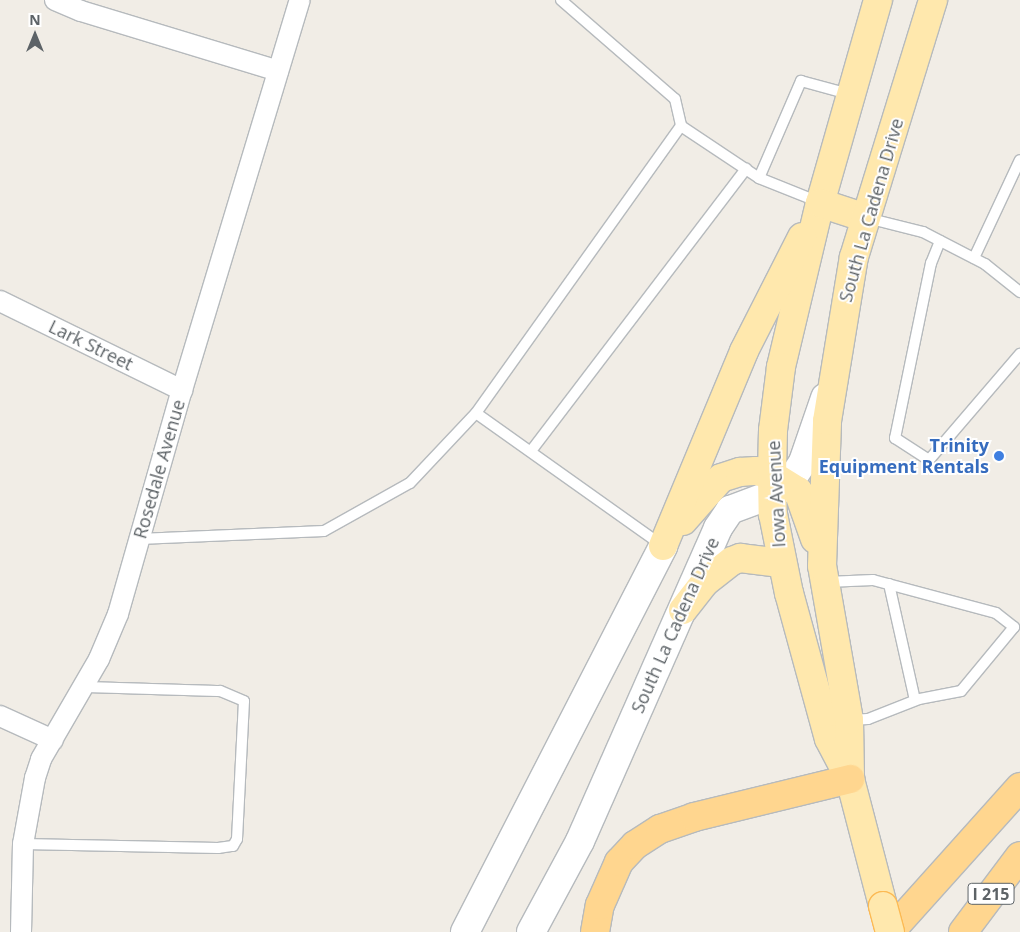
<!DOCTYPE html>
<html>
<head>
<meta charset="utf-8">
<style>
	body { margin:0 }
	#map { position:relative; width:1020px; height:932px; overflow:hidden; background:#f1ede6; font-family:"Open Sans",sans-serif }
	div>[style] { position:absolute }
	.roads { filter:drop-shadow(1px 0 #b6babd) drop-shadow(-1px 0 #b6babd) drop-shadow(0 1px #b6babd) drop-shadow(0 -1px #b6babd) }
	.service>* { height:10px; margin:-5px; padding:0 5px; transform-origin:5px; border-radius:5px; background:#fff }
	.minor>* { height:20px; margin:-10px; padding:0 10px; transform-origin:10px; border-radius:10px; background:#fff }
	.secondary>* { height:28px; margin:-14px; padding:0 14px; transform-origin:14px; border-radius:14px; background:#fff }
	.primary>* { height:28px; margin:-14px; padding:0 14px; transform-origin:14px; border-radius:14px; background:#ffe8ad }
	.motorway>* { height:28px; margin:-14px; padding:0 14px; transform-origin:14px; border-radius:14px; background:#ffd68f }
	.bridges { filter:drop-shadow(1px 0 #fcba54) drop-shadow(-1px 0 #fcba54) drop-shadow(0 1px #fcba54) drop-shadow(0 -1px #fcba54) }
	.primary-bridge>* { height:28px; margin:-14px; padding:0 14px; transform-origin:14px; border-radius:14px; background:#ffe8ad }
	.dots>* { width:14px; height:14px; translate:-50% -50%; box-sizing:border-box; border:2px solid #fff; border-radius:50% }
	span { translate:-50% -50%; white-space:nowrap; text-align:center; line-height:1.15; -webkit-text-stroke:4px #fff; paint-order:stroke }
	.shield-label span { padding:1px 4px; background:#fff; border:1px solid; border-radius:4px; -webkit-text-stroke-width:0 }
	.shield-label { font-size:16px; color:#5d6367; font-weight:700 }
	.street-label { font-size:18px; color:#5d6367 }
	.shop-label { font-size:18px; color:#366cbe; font-weight:700 }
	.right { translate:-100% -50%; text-align:right }
	.north { position:absolute; left:10px; top:10px; width:50px; height:50px; -webkit-text-stroke:4px #fff; paint-order:stroke; rotate:0deg; font-size:14px; font-weight:700; line-height:20px; text-align:center; color:#5d6367 }
	.north::after { content:''; display:block; margin:auto; width:18px; height:22px; background:#5d6367; clip-path:polygon(50% 0,100% 100%,50% 72%,0 100%) }
</style>
</head>
<body>
<div id="map">
	<div class="roads">
		<div class="service">
			<div style="left:561px;top:0;width:151px;rotate:41deg"></div>
			<div style="left:675px;top:99px;width:28px;rotate:77deg"></div>
			<div style="left:759px;top:178px;width:106px;rotate:-66.6deg"></div>
			<div style="left:801px;top:81px;width:50px;rotate:15.2deg"></div>
			<div style="left:867px;top:218px;width:58px;rotate:14deg"></div>
			<div style="left:923px;top:232px;width:70px;rotate:27.3deg"></div>
			<div style="left:985px;top:264px;width:45px;rotate:38.7deg"></div>
			<div style="left:940px;top:241px;width:24px;rotate:112deg"></div>
			<div style="left:931px;top:263px;width:179px;rotate:101.6deg"></div>
			<div style="left:895px;top:438px;width:40px;rotate:32.9deg"></div>
			<div style="left:929px;top:460px;width:140px;rotate:-49.4deg"></div>
			<div style="left:974px;top:258px;width:108px;rotate:-64.9deg"></div>
			<div style="left:531px;top:451px;width:355px;rotate:-52.7deg"></div>
			<div style="left:139px;top:539px;width:185px;rotate:-2.5deg"></div>
			<div style="left:324px;top:531px;width:98px;rotate:-29.2deg"></div>
			<div style="left:410px;top:483px;width:96px;rotate:-46.7deg"></div>
			<div style="left:663px;top:546px;width:229px;rotate:-144.6deg"></div>
			<div style="left:476px;top:413px;width:353px;rotate:-54.5deg"></div>
			<div style="left:681px;top:126px;width:94px;rotate:33.7deg"></div>
			<div style="left:759px;top:178px;width:65px;rotate:21.8deg"></div>
			<div style="left:827px;top:582px;width:46px;rotate:-2.5deg"></div>
			<div style="left:873px;top:580px;width:127px;rotate:15deg"></div>
			<div style="left:996px;top:613px;width:23px;rotate:38deg"></div>
			<div style="left:1014px;top:627px;width:83px;rotate:129.6deg"></div>
			<div style="left:961px;top:691px;width:43px;rotate:169.2deg"></div>
			<div style="left:919px;top:699px;width:55px;rotate:158.6deg"></div>
			<div style="left:868px;top:719px;width:18px;rotate:177deg"></div>
			<div style="left:889px;top:584px;width:119px;rotate:77.4deg"></div>
			<div style="left:23px;top:844px;width:195px;rotate:1.2deg"></div>
			<div style="left:218px;top:848px;width:15px;rotate:-8deg"></div>
			<div style="left:233px;top:846px;width:8px;rotate:-60deg"></div>
			<div style="left:237px;top:839px;width:138px;rotate:-87.1deg"></div>
			<div style="left:244px;top:701px;width:26px;rotate:-157deg"></div>
			<div style="left:220px;top:691px;width:137px;rotate:-178.3deg"></div>
		</div>
		<div class="minor">
			<div style="left:55px;top:0;width:28px;rotate:23deg"></div>
			<div style="left:81px;top:11px;width:206px;rotate:16.9deg"></div>
			<div style="left:0;top:301px;width:203px;rotate:26.1deg"></div>
			<div style="left:0;top:716px;width:58px;rotate:24.4deg"></div>
			<div style="left:21px;top:932px;width:88px;rotate:-88.7deg"></div>
			<div style="left:23px;top:844px;width:67px;rotate:-79.7deg"></div>
			<div style="left:35px;top:778px;width:20px;rotate:-72deg"></div>
			<div style="left:41px;top:759px;width:116px;rotate:-59.9deg"></div>
			<div style="left:99px;top:659px;width:49px;rotate:-67.1deg"></div>
			<div style="left:118px;top:614px;width:233px;rotate:-74.1deg"></div>
			<div style="left:182px;top:390px;width:407px;rotate:-73.2deg"></div>
		</div>
		<div class="secondary">
			<div style="left:465px;top:932px;width:434px;rotate:-62.8deg"></div>
			<div style="left:531px;top:932px;width:103px;rotate:-61.7deg"></div>
			<div style="left:580px;top:841px;width:342px;rotate:-66.2deg"></div>
			<div style="left:718px;top:528px;width:22px;rotate:-56deg"></div>
			<div style="left:730px;top:510px;width:46px;rotate:-20.4deg"></div>
			<div style="left:773px;top:494px;width:19px;rotate:-35deg"></div>
			<div style="left:789px;top:483px;width:25px;rotate:-56deg"></div>
			<div style="left:803px;top:462px;width:68px;rotate:-71deg"></div>
		</div>
		<div class="primary">
			<div style="left:878px;top:0;width:211px;rotate:105.9deg"></div>
			<div style="left:820px;top:203px;width:169px;rotate:103.4deg"></div>
			<div style="left:781px;top:367px;width:64px;rotate:97.2deg"></div>
			<div style="left:773px;top:430px;width:45px;rotate:91.3deg"></div>
			<div style="left:772px;top:475px;width:39px;rotate:89deg"></div>
			<div style="left:773px;top:514px;width:81px;rotate:78.6deg"></div>
			<div style="left:789px;top:593px;width:151px;rotate:74.7deg"></div>
			<div style="left:829px;top:739px;width:45px;rotate:62.3deg"></div>
			<div style="left:850px;top:779px;width:131px;rotate:75.4deg"></div>
			<div style="left:820px;top:203px;width:48px;rotate:18.1deg"></div>
			<div style="left:683px;top:521px;width:57px;rotate:-48.5deg"></div>
			<div style="left:721px;top:478px;width:20px;rotate:-18deg"></div>
			<div style="left:740px;top:472px;width:16px;rotate:-4deg"></div>
			<div style="left:756px;top:471px;width:16px;rotate:14deg"></div>
			<div style="left:772px;top:475px;width:31px;rotate:32deg"></div>
			<div style="left:798px;top:491px;width:51px;rotate:70.5deg"></div>
			<div style="left:663px;top:546px;width:211px;rotate:-67.4deg"></div>
			<div style="left:744px;top:351px;width:128px;rotate:-63deg"></div>
			<div style="left:683px;top:610px;width:36px;rotate:-52deg"></div>
			<div style="left:705px;top:582px;width:34px;rotate:-38deg"></div>
			<div style="left:732px;top:561px;width:9px;rotate:-21deg"></div>
			<div style="left:740px;top:558px;width:41px;rotate:7deg"></div>
			<div style="left:850px;top:777px;width:57px;rotate:-91deg"></div>
			<div style="left:849px;top:720px;width:156px;rotate:-99.9deg"></div>
			<div style="left:822px;top:566px;width:145px;rotate:-88deg"></div>
			<div style="left:827px;top:421px;width:166px;rotate:-80.7deg"></div>
			<div style="left:854px;top:257px;width:269px;rotate:-72.9deg"></div>
		</div>
		<div class="motorway">
			<div style="left:595px;top:932px;width:27px;rotate:-80deg"></div>
			<div style="left:600px;top:905px;width:47px;rotate:-66.2deg"></div>
			<div style="left:619px;top:862px;width:23px;rotate:-47deg"></div>
			<div style="left:635px;top:845px;width:30px;rotate:-33deg"></div>
			<div style="left:660px;top:829px;width:36px;rotate:-19deg"></div>
			<div style="left:694px;top:817px;width:161px;rotate:-13.7deg"></div>
			<div style="left:890px;top:932px;width:195px;rotate:-48.1deg"></div>
			<div style="left:963px;top:932px;width:95px;rotate:-53.1deg"></div>
		</div>
	</div>
	<div class="bridges">
		<div class="primary-bridge">
			<div style="left:883px;top:906px;width:27px;rotate:75deg"></div>
		</div>
	</div>
	<div class="dots">
		<div style="left:999px;top:456px;background:#3f7fe0"></div>
	</div>
	<div class="shield-label">
		<span style="left:991px;top:894px">I 215</span>
	</div>
	<div class="street-label">
		<span style="left:871px;top:210px;rotate:-74deg">South La Cadena Drive</span>
		<span style="left:91px;top:345px;rotate:26deg">Lark Street</span>
		<span style="left:159px;top:469px;rotate:-74deg">Rosedale Avenue</span>
		<span style="left:776px;top:494px;rotate:-93deg">Iowa Avenue</span>
		<span style="left:675px;top:625px;rotate:-66deg">South La Cadena Drive</span>
	</div>
	<div class="shop-label">
		<span class="right" style="left:989px;top:456px">Trinity<br>Equipment Rentals</span>
	</div>
	<div class="north">N</div>
</div>
</body>
</html>
